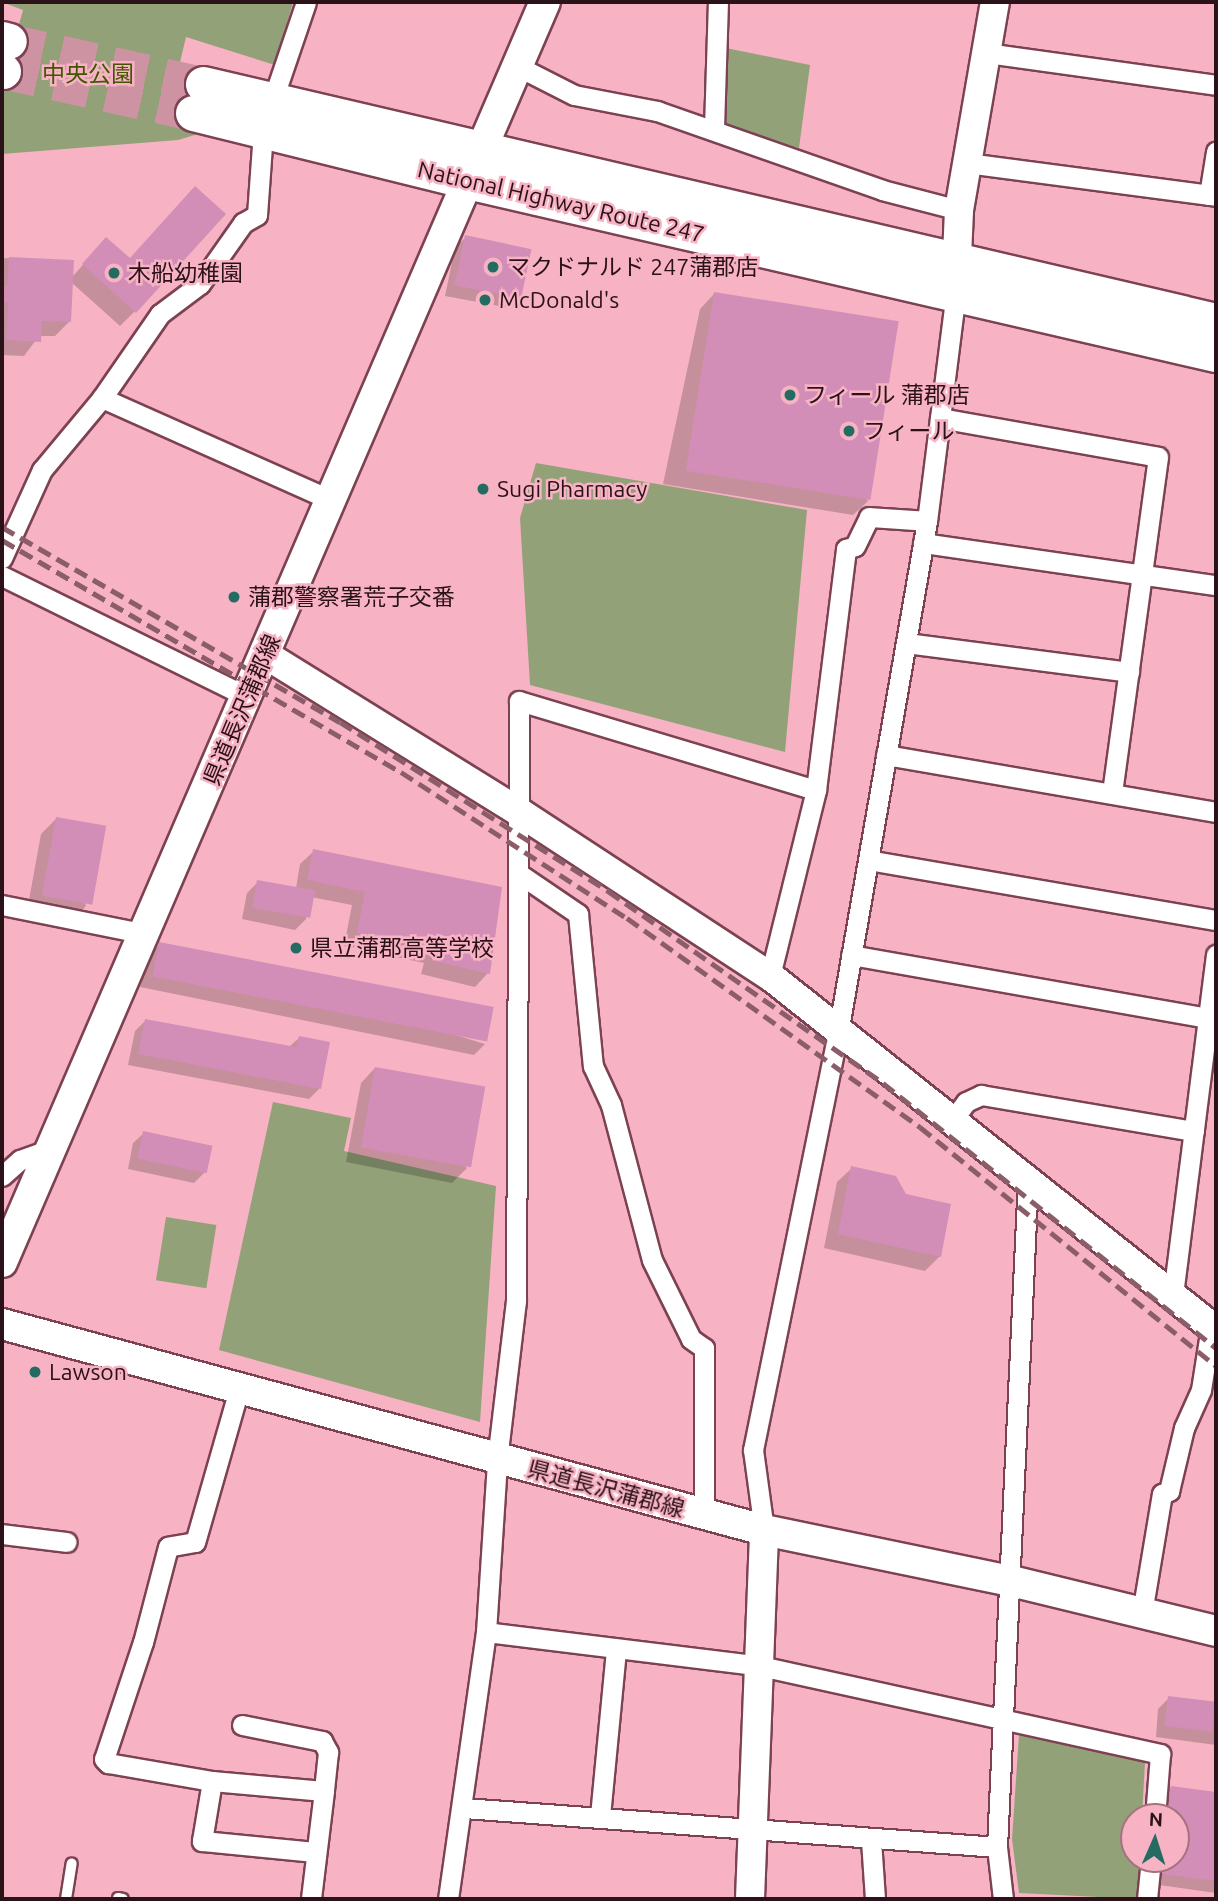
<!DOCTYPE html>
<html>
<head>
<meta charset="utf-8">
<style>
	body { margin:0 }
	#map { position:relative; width:1218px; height:1901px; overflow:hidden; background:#f7b3c4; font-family:Ubuntu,"Noto Sans JP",sans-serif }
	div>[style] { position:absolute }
	.green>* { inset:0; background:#93a178; transform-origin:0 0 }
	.shadow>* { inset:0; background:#0003 }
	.building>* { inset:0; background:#d28eb7; transform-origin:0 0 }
	.highway-tunnel>* { height:35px; margin-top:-17.5px; transform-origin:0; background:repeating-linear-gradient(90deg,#ce93a2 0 35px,transparent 0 53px) }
	.roads { filter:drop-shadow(2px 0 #7c4252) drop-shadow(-2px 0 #7c4252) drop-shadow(0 2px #7c4252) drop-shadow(0 -2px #7c4252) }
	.lane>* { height:10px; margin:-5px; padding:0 5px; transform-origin:5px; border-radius:5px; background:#fff }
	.street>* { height:19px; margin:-9.5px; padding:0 9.5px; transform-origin:9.5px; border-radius:9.5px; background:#fff }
	.secondary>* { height:28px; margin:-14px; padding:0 14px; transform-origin:14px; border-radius:14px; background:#fff }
	.primary>* { height:30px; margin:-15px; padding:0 15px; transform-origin:15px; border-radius:15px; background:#fff }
	.highway>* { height:35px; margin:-17.5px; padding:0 17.5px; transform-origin:17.5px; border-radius:17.5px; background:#fff }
	.rail>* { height:5px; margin-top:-2.5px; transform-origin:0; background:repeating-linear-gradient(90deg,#8a5d69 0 14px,transparent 0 21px) }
	.dots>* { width:19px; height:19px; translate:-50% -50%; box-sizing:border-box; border:4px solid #f7b3c4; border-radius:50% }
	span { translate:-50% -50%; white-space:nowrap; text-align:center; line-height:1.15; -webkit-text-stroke:5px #f7b3c4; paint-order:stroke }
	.park-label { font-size:23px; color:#435501 }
	.street-label { font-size:23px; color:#2b1219 }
	.poi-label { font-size:23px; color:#2b1219 }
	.left { translate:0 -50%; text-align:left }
	.frame { position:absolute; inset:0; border:4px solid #2b1219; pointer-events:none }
	.north { position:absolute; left:1120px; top:1803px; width:70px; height:70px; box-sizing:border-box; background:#f7b3c4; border:2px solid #a57380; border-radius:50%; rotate:3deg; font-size:19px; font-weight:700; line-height:28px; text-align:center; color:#2b1219 }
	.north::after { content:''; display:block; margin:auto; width:24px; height:32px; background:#246c62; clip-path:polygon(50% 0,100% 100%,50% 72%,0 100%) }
</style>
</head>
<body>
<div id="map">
	<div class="green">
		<div style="clip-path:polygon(2px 2px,293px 2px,275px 65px,186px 37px,166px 121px,208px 131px,178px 140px,2px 154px,2px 85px,23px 10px)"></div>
		<div style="clip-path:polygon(721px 47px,810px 65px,799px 148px,725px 125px)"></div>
		<div style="clip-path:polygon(536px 463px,807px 510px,785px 752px,530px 685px,520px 518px)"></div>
		<div style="clip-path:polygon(273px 1102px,351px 1118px,344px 1151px,496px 1186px,480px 1422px,219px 1350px)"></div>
		<div style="left:166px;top:1217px;width:51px;height:64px;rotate:9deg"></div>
		<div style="clip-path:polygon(1019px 1735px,1145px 1762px,1142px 1817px,1134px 1817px,1134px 1859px,1140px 1859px,1138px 1899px,1019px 1893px,1012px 1839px)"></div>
	</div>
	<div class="shadow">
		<div style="clip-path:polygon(466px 237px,521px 297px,510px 308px,445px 296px,455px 248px)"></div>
		<div style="clip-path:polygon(92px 255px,135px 311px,120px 326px,71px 282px,70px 321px,55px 336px,39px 336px,24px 356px,2px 355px,2px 258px,72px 261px,72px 277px)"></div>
		<div style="clip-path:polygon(714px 294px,868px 501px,853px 515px,663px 484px,700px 309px)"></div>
		<div style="clip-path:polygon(56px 819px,86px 906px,71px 921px,27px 911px,41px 834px)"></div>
		<div style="clip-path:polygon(314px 851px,488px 973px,475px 987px,421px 974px,424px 963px,344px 946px,352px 905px,311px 897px,306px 919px,295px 930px,242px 919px,247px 893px,258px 882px,296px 888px,300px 864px)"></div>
		<div style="clip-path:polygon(160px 944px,485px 1044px,474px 1055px,140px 987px,149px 955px)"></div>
		<div style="clip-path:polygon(146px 1020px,289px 1047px,299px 1038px,320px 1088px,309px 1099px,128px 1065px,135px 1031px)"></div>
		<div style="clip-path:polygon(375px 1068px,467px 1168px,452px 1183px,346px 1162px,361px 1083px)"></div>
		<div style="clip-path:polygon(144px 1133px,205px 1172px,194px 1183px,128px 1169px,133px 1143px)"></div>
		<div style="clip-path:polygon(852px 1168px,940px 1256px,925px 1271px,824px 1248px,837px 1182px)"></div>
		<div style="clip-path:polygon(1169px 1698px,1216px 1704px,1216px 1745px,1156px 1737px,1158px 1709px)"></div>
		<div style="clip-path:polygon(1171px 1788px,1216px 1793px,1216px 1893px,1152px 1884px,1154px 1859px,1176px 1859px,1176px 1817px,1158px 1817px,1160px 1799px)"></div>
	</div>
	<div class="building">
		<div style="clip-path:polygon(195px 186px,226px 214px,136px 313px,82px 264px,106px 237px,130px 258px)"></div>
		<div style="left:465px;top:235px;width:68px;height:51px;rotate:12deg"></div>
		<div style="clip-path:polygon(9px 257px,74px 260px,71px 322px,42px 321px,41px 342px,6px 340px,8px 303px,2px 302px,2px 286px,7px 286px)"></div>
		<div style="left:714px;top:292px;width:187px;height:181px;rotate:9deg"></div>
		<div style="left:56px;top:817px;width:51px;height:80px;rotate:10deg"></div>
		<div style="clip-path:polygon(313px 849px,502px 887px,490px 974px,434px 961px,436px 950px,357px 933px,365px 892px,307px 880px)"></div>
		<div style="left:257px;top:880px;width:59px;height:28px;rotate:10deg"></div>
		<div style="left:159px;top:942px;width:341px;height:35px;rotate:11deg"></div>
		<div style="clip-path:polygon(145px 1019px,296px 1047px,299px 1036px,330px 1042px,321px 1089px,138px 1054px)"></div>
		<div style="left:375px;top:1067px;width:112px;height:82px;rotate:10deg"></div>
		<div style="left:143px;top:1131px;width:71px;height:28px;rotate:12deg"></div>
		<div style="clip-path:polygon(851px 1166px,896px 1176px,906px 1194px,951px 1204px,941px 1257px,838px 1234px)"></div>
		<div style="left:1168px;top:1696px;width:48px;height:30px;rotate:7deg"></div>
		<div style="clip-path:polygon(1171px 1786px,1216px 1792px,1216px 1881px,1162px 1874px,1163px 1859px,1176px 1859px,1176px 1817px,1167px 1817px)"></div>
	</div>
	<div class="highway-tunnel">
		<div style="left:9px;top:41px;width:199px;rotate:12.5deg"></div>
		<div style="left:3px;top:71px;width:195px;rotate:12.5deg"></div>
	</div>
	<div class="roads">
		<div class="lane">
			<div style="left:118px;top:1898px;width:5px;rotate:11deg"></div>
			<div style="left:66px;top:1899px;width:36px;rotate:-81deg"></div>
		</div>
		<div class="street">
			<div style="left:986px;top:53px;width:232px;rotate:7.9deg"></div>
			<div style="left:517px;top:66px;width:64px;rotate:27deg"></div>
			<div style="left:574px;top:95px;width:85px;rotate:10.9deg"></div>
			<div style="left:657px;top:111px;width:238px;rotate:19.3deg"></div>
			<div style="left:882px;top:190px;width:80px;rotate:14.6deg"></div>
			<div style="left:273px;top:99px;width:102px;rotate:-71.2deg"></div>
			<div style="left:714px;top:128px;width:126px;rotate:-88.2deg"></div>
			<div style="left:967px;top:163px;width:251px;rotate:7.5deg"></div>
			<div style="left:1209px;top:195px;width:44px;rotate:-80.8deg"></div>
			<div style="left:102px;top:398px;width:251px;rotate:24deg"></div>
			<div style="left:940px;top:418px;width:221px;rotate:10.1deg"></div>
			<div style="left:1158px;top:457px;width:339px;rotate:97.8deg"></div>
			<div style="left:923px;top:543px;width:296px;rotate:8.2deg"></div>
			<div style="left:2px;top:558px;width:97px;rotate:-65.6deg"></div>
			<div style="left:42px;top:470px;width:94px;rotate:-50.2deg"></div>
			<div style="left:102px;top:398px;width:102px;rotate:-55.4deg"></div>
			<div style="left:160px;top:314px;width:50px;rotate:-36.9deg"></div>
			<div style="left:200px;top:284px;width:75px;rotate:-54.8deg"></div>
			<div style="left:243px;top:223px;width:16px;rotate:-30deg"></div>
			<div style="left:257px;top:215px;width:83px;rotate:-85.9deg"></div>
			<div style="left:2px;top:576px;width:274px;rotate:26.2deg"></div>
			<div style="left:906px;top:643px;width:225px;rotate:7.4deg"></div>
			<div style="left:886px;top:755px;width:335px;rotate:9.8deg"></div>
			<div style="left:868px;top:860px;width:353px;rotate:9.8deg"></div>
			<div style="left:518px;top:873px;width:73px;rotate:34.3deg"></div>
			<div style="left:578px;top:914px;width:153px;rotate:84.4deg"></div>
			<div style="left:593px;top:1066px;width:43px;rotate:65.2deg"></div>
			<div style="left:611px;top:1105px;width:160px;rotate:75.2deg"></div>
			<div style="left:652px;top:1260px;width:88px;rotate:63.7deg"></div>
			<div style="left:691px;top:1339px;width:16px;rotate:35deg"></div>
			<div style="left:704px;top:1348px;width:166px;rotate:90deg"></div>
			<div style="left:2px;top:905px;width:147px;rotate:11.4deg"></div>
			<div style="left:851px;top:955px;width:363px;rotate:10deg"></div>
			<div style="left:770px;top:976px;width:192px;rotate:-76.1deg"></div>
			<div style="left:816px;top:790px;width:243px;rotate:-82.9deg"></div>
			<div style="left:846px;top:549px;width:9px;rotate:-18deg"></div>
			<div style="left:855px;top:546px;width:32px;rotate:-64deg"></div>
			<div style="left:869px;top:517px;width:58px;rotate:3.9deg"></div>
			<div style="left:954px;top:1118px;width:20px;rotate:-53deg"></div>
			<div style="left:966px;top:1102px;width:17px;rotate:-25deg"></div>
			<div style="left:981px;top:1095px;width:216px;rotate:9.6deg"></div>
			<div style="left:2px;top:1176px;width:24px;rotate:-42deg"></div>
			<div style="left:20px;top:1160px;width:32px;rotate:-20deg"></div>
			<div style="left:1173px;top:1295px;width:343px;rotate:-82.8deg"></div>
			<div style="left:239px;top:1389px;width:159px;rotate:106deg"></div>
			<div style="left:195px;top:1542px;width:27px;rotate:170deg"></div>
			<div style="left:168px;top:1547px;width:98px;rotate:104.7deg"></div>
			<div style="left:143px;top:1642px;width:123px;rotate:108.4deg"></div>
			<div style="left:104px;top:1759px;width:6px;rotate:45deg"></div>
			<div style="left:108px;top:1763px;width:106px;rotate:9.8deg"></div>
			<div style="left:212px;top:1781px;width:112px;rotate:5.1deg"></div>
			<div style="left:324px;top:1791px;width:109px;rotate:96.9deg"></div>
			<div style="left:764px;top:1530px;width:81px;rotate:-97.8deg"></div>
			<div style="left:753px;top:1450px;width:432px;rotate:-78.5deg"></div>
			<div style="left:839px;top:1027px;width:514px;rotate:-80.13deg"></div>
			<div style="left:927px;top:521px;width:231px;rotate:-82.8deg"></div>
			<div style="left:2px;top:1534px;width:65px;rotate:7deg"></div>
			<div style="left:1142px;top:1613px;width:121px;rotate:-80.5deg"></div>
			<div style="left:1162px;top:1494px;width:8px;rotate:-23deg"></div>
			<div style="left:1169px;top:1491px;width:65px;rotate:-76.6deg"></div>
			<div style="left:1184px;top:1428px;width:42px;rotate:-65.9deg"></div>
			<div style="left:1201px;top:1390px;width:65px;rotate:-81.1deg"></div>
			<div style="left:486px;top:1632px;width:272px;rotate:7deg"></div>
			<div style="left:756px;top:1665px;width:414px;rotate:12.4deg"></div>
			<div style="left:1160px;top:1754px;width:63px;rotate:94.5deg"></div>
			<div style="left:242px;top:1725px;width:82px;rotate:11.3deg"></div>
			<div style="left:322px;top:1741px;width:13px;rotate:61deg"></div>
			<div style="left:328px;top:1752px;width:39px;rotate:96deg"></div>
			<div style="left:212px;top:1781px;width:61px;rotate:99.5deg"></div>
			<div style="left:202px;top:1841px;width:114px;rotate:5.6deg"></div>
			<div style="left:464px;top:1808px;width:534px;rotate:4.18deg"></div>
			<div style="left:600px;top:1816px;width:168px;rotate:-84.5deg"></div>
			<div style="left:871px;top:1840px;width:59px;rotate:86.1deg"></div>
			<div style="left:448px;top:1899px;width:270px;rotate:-81.9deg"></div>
			<div style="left:486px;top:1632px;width:172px;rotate:-86.3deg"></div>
			<div style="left:497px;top:1460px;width:160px;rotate:-83.2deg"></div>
			<div style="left:516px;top:1301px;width:600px;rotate:-89.71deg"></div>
			<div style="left:519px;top:701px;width:310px;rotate:16.7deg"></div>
			<div style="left:1003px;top:1899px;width:52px;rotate:-96.6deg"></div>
			<div style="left:997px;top:1847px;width:672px;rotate:-87.35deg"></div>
			<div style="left:1147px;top:1899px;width:40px;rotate:-84.3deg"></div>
		</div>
		<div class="secondary">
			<div style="left:956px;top:279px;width:69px;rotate:-87.5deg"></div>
			<div style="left:959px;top:210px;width:211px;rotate:-80.2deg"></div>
			<div style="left:266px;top:655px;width:298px;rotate:31.8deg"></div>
			<div style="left:519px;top:812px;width:300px;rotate:33.2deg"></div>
			<div style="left:770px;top:976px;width:569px;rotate:38.44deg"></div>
			<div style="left:750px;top:1899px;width:369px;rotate:-87.8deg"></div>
		</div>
		<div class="primary">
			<div style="left:2px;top:1262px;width:1372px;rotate:-66.69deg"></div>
			<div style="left:2px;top:1324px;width:789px;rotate:15.13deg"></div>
			<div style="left:764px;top:1530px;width:252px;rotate:11.7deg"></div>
			<div style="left:1011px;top:1581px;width:211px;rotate:13.7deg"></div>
		</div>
		<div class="highway">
			<div style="left:2px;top:39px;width:7px;rotate:16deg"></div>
			<div style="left:2px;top:71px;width:1px"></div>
			<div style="left:203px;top:84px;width:1040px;rotate:13.17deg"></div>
			<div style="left:193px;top:113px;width:282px;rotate:13.9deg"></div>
			<div style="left:467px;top:181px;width:769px;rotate:13.01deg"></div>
		</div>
	</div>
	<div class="rail">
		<div style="left:2px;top:527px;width:390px;rotate:30deg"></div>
		<div style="left:340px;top:722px;width:317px;rotate:32.2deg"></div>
		<div style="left:608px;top:891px;width:335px;rotate:34.9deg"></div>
		<div style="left:883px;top:1083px;width:426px;rotate:38.5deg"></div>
		<div style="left:2px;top:540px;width:462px;rotate:30.2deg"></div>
		<div style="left:401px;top:772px;width:269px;rotate:32.9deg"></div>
		<div style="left:627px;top:918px;width:360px;rotate:35.5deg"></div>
		<div style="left:920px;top:1127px;width:380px;rotate:38.9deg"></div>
	</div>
	<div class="dots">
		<div style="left:493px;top:267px;background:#246c62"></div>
		<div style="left:114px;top:273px;background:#246c62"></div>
		<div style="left:485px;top:300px;background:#246c62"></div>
		<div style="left:790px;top:395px;background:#246c62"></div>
		<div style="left:849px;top:431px;background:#246c62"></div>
		<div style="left:483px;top:489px;background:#246c62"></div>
		<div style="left:234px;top:597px;background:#246c62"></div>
		<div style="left:296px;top:948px;background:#246c62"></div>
		<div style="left:35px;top:1372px;background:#246c62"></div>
	</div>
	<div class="park-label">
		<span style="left:88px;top:74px">中央公園</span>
	</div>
	<div class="street-label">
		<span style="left:561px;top:202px;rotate:13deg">National Highway Route 247</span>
		<span style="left:242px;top:710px;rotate:-67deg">県道長沢蒲郡線</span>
		<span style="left:606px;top:1489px;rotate:15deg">県道長沢蒲郡線</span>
	</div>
	<div class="poi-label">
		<span class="left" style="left:507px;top:267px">マクドナルド 247蒲郡店</span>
		<span class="left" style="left:128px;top:273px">木船幼稚園</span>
		<span class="left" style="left:499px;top:300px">McDonald's</span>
		<span class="left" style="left:804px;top:395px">フィール 蒲郡店</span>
		<span class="left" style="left:863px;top:431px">フィール</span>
		<span class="left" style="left:497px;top:489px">Sugi Pharmacy</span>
		<span class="left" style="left:248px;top:597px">蒲郡警察署荒子交番</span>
		<span class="left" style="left:310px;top:948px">県立蒲郡高等学校</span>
		<span class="left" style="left:49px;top:1372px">Lawson</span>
	</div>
	<div class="frame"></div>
	<div class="north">N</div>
</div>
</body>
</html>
